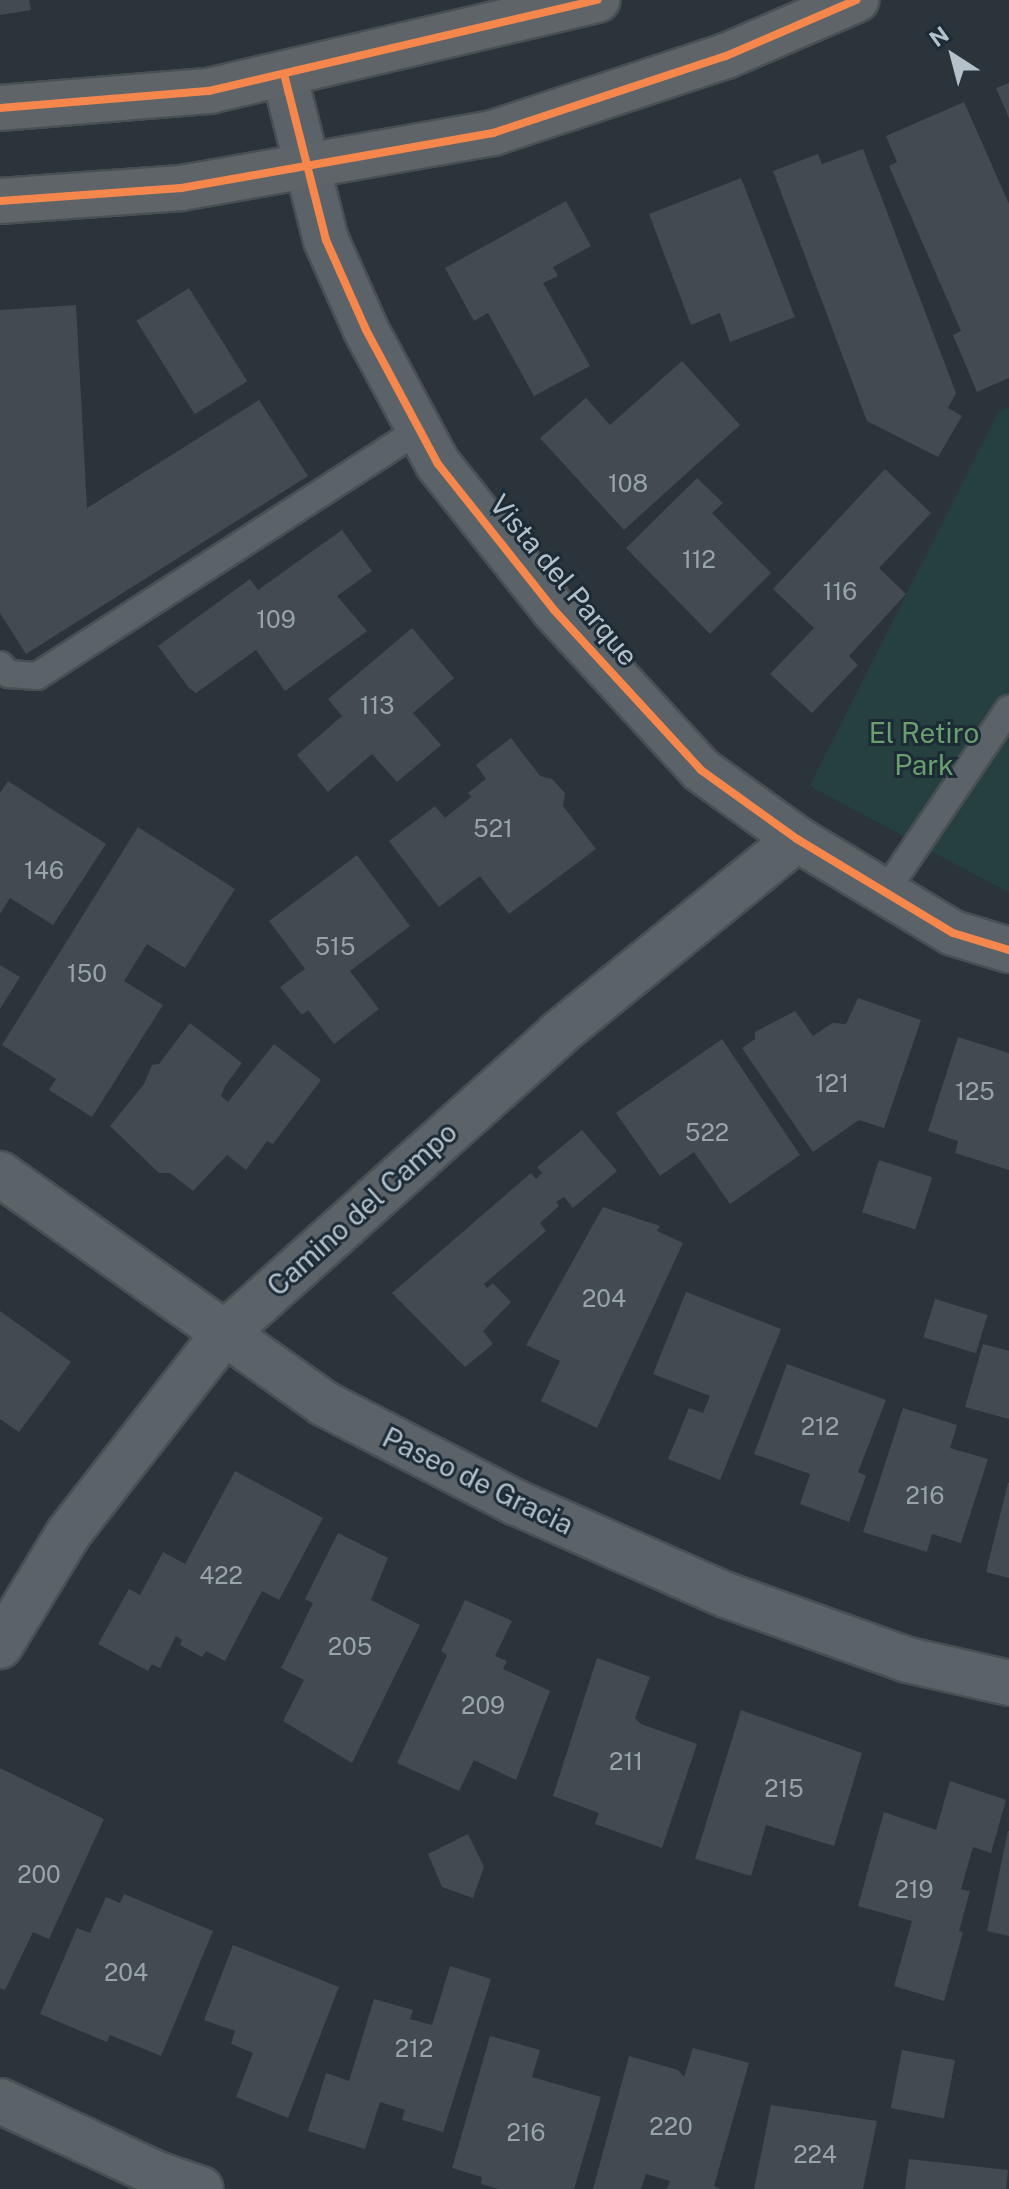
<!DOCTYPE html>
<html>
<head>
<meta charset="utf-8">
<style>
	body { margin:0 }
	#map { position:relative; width:1009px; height:2189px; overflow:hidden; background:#2a343a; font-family:"Public Sans",sans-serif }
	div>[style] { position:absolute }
	.green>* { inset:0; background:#264040 }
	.building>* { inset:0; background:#434b50; transform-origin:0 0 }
	.roads { filter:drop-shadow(2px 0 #495054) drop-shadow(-2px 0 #495054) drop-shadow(0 2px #495054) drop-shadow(0 -2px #495054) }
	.service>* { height:26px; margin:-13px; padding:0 13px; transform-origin:13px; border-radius:13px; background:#5b6268 }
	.minor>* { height:44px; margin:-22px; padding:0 22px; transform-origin:22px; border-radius:22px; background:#5b6268 }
	.trunk>* { height:44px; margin:-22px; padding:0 22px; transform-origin:22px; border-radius:22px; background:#5e6468 }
	.cycleway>* { height:8px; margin:-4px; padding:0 4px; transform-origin:4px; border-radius:4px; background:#f5874c }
	span { translate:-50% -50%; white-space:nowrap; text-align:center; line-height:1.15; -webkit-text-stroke:6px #1c2b36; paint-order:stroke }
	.number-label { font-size:24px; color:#98a4ac }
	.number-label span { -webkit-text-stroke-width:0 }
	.street-label { font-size:28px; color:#b4c1cb }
	.park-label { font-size:28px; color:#6a9e6e }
	.north { position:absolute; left:913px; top:16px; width:80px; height:80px; -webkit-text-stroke:6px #1c2b36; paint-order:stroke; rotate:324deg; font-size:22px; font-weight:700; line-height:32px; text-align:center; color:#b4c1cb }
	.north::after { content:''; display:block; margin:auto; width:28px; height:36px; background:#b4c1cb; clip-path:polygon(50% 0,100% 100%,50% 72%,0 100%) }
</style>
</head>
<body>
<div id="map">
	<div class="green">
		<div style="clip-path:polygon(1009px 407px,1009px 893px,810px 786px,998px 412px)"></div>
	</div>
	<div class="building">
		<div style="clip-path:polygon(0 0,29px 0,31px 10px,0 15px)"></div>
		<div style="clip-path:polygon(1009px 83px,1009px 118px,996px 88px)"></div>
		<div style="clip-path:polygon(964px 102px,1009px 204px,1009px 378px,977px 392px,953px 335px,961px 331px,889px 166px,897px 162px,886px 136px)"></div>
		<div style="clip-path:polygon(863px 149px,956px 393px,948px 408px,962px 416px,938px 457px,867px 421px,773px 171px,818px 154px,822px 164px)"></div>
		<div style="clip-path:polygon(741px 178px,795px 317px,730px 342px,720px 313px,691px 325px,649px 214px)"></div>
		<div style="clip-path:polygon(566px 201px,591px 246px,553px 267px,558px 276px,543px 283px,590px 366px,534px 396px,488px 313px,474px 321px,445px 268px)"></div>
		<div style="left:189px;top:288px;width:110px;height:62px;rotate:58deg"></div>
		<div style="clip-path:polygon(76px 305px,87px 508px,259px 400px,308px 476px,26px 654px,0 613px,0 310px)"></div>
		<div style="clip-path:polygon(682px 361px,740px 425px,624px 530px,540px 438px,586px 398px,610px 425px)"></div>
		<div style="clip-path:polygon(885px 469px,931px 513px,879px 568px,906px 594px,849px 656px,858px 665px,812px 713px,770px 674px,814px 628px,773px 589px)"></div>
		<div style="clip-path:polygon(697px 478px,723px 503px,712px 513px,771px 573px,710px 634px,626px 548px)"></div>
		<div style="clip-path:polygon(342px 530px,372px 571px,337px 596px,367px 631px,285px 691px,256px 650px,196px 693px,189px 688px,158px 646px,250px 579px,258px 590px)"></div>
		<div style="clip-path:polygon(412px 628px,454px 678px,413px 713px,441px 745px,397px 782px,372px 754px,328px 792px,297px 755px,342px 716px,328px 699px)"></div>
		<div style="clip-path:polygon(511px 738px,540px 776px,552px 779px,565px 793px,563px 806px,596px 849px,509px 914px,480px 876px,439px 907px,389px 841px,435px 806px,445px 818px,471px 797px,468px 793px,486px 779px,476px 765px)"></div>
		<div style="clip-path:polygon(8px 781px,106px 844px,53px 925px,10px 898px,0 914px,0 793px)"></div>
		<div style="clip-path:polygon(138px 827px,235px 889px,185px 968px,147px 944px,124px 981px,163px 1005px,92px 1117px,49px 1090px,56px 1079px,2px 1045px)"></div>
		<div style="clip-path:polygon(357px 855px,410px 926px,350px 971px,379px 1009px,334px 1044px,308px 1010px,302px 1015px,280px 987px,305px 969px,269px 921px)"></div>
		<div style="clip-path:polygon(0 965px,20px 977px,0 1009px)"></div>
		<div style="clip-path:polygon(858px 998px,921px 1020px,884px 1128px,859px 1120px,813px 1152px,742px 1048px,755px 1039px,755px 1032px,795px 1011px,813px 1036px,832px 1023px,846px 1024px)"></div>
		<div style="clip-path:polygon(190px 1023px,242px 1063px,225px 1086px,221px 1096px,228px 1102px,274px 1044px,321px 1080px,273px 1144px,267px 1141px,246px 1170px,227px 1155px,193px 1191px,170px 1173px,159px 1173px,110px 1126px,144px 1084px,152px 1065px,159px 1064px)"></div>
		<div style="clip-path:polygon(958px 1037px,1009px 1053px,1009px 1170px,955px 1153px,958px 1141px,928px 1131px)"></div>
		<div style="clip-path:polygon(722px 1039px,800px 1155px,730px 1204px,694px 1152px,660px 1176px,616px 1113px)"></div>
		<div style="clip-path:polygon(582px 1130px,617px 1171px,573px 1208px,564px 1197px,556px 1202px,559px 1206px,540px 1223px,546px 1231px,484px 1284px,487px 1288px,493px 1283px,511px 1302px,483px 1331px,493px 1344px,465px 1367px,392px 1293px,531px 1173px,536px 1179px,542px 1173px,537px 1167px)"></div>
		<div style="left:879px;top:1160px;width:56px;height:55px;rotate:18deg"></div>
		<div style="clip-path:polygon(603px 1207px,660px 1226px,657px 1231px,683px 1243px,597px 1428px,541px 1401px,560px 1361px,526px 1345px)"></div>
		<div style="clip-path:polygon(686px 1292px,781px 1329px,720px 1480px,668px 1459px,689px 1408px,703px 1413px,710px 1396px,653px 1374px)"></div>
		<div style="left:935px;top:1299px;width:55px;height:40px;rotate:17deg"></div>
		<div style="clip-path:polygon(0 1311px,71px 1362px,19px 1432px,0 1419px)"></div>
		<div style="clip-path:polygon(983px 1344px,1009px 1351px,1009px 1419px,965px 1407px)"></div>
		<div style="clip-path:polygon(787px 1364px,886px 1400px,858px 1472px,866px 1476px,849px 1522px,800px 1504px,810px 1474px,754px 1454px)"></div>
		<div style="clip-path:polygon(903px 1408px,957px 1425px,950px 1448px,988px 1459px,961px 1543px,932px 1534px,927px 1552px,863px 1532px)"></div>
		<div style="clip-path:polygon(235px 1471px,323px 1518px,279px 1600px,262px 1591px,225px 1661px,206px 1651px,202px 1657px,180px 1645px,182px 1640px,176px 1636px,160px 1668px,152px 1664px,148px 1671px,98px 1644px,129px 1589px,140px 1595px,163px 1552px,185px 1564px)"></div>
		<div style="clip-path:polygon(1008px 1483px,1009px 1483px,1009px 1578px,986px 1572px)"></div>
		<div style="clip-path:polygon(338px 1533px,388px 1558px,371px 1600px,420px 1625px,352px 1763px,283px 1721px,304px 1680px,281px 1668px,313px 1603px,305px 1599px)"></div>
		<div style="clip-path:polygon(465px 1600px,512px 1621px,495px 1656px,507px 1661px,503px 1669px,550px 1691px,516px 1780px,474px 1760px,459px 1791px,397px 1763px,447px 1655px,441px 1651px)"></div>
		<div style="clip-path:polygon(597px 1658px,650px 1677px,635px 1718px,641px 1724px,697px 1744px,662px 1848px,595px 1824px,599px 1813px,553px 1796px)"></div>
		<div style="clip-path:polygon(741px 1710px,862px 1753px,834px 1846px,766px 1825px,751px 1876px,695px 1859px)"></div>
		<div style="clip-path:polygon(0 1768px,104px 1819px,49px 1939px,33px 1932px,5px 1990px,0 1988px)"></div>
		<div style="clip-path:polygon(950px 1781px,1006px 1800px,991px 1853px,973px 1847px,961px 1889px,970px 1891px,959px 1931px,963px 1932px,944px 2001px,894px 1986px,912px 1921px,858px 1906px,884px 1812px,936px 1830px)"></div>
		<div style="clip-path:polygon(1008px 1831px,1009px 1831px,1009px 1936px,987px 1931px)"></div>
		<div style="clip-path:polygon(468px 1834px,484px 1867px,473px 1898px,442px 1887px,428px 1854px)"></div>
		<div style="clip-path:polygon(124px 1894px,213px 1931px,161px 2056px,110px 2035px,107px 2042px,40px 2014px,77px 1928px,90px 1933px,106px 1897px,120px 1903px)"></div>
		<div style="clip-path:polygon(233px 1945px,339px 1987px,288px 2118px,236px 2097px,253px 2053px,231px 2044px,235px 2031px,204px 2020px)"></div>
		<div style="clip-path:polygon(450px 1966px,491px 1979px,443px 2132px,402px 2120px,405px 2110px,380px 2102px,365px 2149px,308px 2131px,326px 2073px,349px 2081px,374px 1999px,413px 2010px,410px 2019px,432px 2025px)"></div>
		<div style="clip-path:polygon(490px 2036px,540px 2050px,532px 2077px,601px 2097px,574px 2189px,498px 2189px,481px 2184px,482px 2177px,452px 2168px)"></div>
		<div style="clip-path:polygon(693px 2048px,749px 2063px,714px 2186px,720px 2189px,667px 2189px,670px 2181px,646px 2174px,641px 2189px,593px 2189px,629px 2056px,678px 2070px,684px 2077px)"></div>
		<div style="left:902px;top:2050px;width:54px;height:59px;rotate:11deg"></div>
		<div style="clip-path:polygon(771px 2105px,877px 2121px,863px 2189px,754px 2189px)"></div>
		<div style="clip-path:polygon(909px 2159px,1008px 2170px,1006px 2189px,905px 2189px)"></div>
	</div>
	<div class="roads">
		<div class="service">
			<div style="left:0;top:665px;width:13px;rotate:45deg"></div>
			<div style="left:9px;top:674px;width:28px;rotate:4deg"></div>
			<div style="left:37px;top:676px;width:456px;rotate:-32.8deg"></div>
			<div style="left:885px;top:892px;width:221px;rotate:-55.9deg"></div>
		</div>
		<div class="minor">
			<div style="left:284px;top:74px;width:171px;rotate:75.8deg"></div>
			<div style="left:326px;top:240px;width:98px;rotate:66deg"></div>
			<div style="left:366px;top:330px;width:152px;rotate:61.8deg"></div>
			<div style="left:438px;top:464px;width:186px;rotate:51.5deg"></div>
			<div style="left:554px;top:610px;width:217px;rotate:47.4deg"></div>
			<div style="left:701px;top:770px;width:118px;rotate:35.7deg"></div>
			<div style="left:797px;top:839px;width:182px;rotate:31.1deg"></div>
			<div style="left:953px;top:933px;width:59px;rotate:16.9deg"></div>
			<div style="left:0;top:1174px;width:396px;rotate:35.3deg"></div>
			<div style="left:323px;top:1403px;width:218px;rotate:27.3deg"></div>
			<div style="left:517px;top:1503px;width:228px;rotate:23.8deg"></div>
			<div style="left:726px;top:1595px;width:193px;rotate:19.7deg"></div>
			<div style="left:908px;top:1660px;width:104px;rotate:12.8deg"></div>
			<div style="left:0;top:1646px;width:131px;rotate:-58.7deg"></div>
			<div style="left:68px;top:1534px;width:252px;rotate:-52.1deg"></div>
			<div style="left:223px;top:1335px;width:450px;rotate:-41.9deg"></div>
			<div style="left:558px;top:1034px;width:308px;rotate:-39.2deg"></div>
			<div style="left:0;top:2101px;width:173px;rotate:24.9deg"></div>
			<div style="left:157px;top:2174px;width:46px;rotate:18.8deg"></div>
		</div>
		<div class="trunk">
			<div style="left:0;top:108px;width:210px;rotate:-4.7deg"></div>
			<div style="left:209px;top:91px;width:399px;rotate:-13.2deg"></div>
			<div style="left:0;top:201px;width:181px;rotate:-4.1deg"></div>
			<div style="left:181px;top:188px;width:317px;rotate:-10deg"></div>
			<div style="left:493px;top:133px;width:245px;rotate:-18.3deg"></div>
			<div style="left:726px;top:56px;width:142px;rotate:-23.3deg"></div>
		</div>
	</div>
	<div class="cycleway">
		<div style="left:284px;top:74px;width:171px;rotate:75.8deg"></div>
		<div style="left:326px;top:240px;width:98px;rotate:66deg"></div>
		<div style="left:366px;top:330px;width:152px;rotate:61.8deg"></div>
		<div style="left:438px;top:464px;width:186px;rotate:51.5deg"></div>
		<div style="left:554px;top:610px;width:217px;rotate:47.4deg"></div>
		<div style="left:701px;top:770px;width:118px;rotate:35.7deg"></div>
		<div style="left:797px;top:839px;width:182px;rotate:31.1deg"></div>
		<div style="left:953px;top:933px;width:59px;rotate:16.9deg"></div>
		<div style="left:0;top:108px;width:210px;rotate:-4.7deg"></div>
		<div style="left:209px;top:91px;width:399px;rotate:-13.2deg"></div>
		<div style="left:0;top:201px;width:181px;rotate:-4.1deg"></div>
		<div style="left:181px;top:188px;width:317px;rotate:-10deg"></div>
		<div style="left:493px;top:133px;width:245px;rotate:-18.3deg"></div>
		<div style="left:726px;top:56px;width:142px;rotate:-23.3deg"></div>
	</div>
	<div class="number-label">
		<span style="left:628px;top:484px">108</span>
		<span style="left:699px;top:560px">112</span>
		<span style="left:840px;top:592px">116</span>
		<span style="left:276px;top:620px">109</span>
		<span style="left:377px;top:706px">113</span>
		<span style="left:493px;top:829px">521</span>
		<span style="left:44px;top:871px">146</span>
		<span style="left:335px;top:947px">515</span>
		<span style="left:87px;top:974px">150</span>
		<span style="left:832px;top:1084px">121</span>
		<span style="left:975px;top:1092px">125</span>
		<span style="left:707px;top:1133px">522</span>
		<span style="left:604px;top:1299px">204</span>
		<span style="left:820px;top:1427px">212</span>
		<span style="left:925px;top:1496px">216</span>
		<span style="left:221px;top:1576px">422</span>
		<span style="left:350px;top:1647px">205</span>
		<span style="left:483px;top:1706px">209</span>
		<span style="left:626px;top:1762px">211</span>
		<span style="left:784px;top:1789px">215</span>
		<span style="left:39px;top:1875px">200</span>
		<span style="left:914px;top:1890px">219</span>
		<span style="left:126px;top:1973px">204</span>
		<span style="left:414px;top:2049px">212</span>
		<span style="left:671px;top:2127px">220</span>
		<span style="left:526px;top:2133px">216</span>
		<span style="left:815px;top:2155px">224</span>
	</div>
	<div class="street-label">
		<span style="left:564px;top:580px;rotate:50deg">Vista del Parque</span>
		<span style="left:362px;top:1209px;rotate:-42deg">Camino del Campo</span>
		<span style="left:478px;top:1481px;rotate:26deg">Paseo de Gracia</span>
	</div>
	<div class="park-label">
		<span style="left:924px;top:749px">El Retiro<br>Park</span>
	</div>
	<div class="north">N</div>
</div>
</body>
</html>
